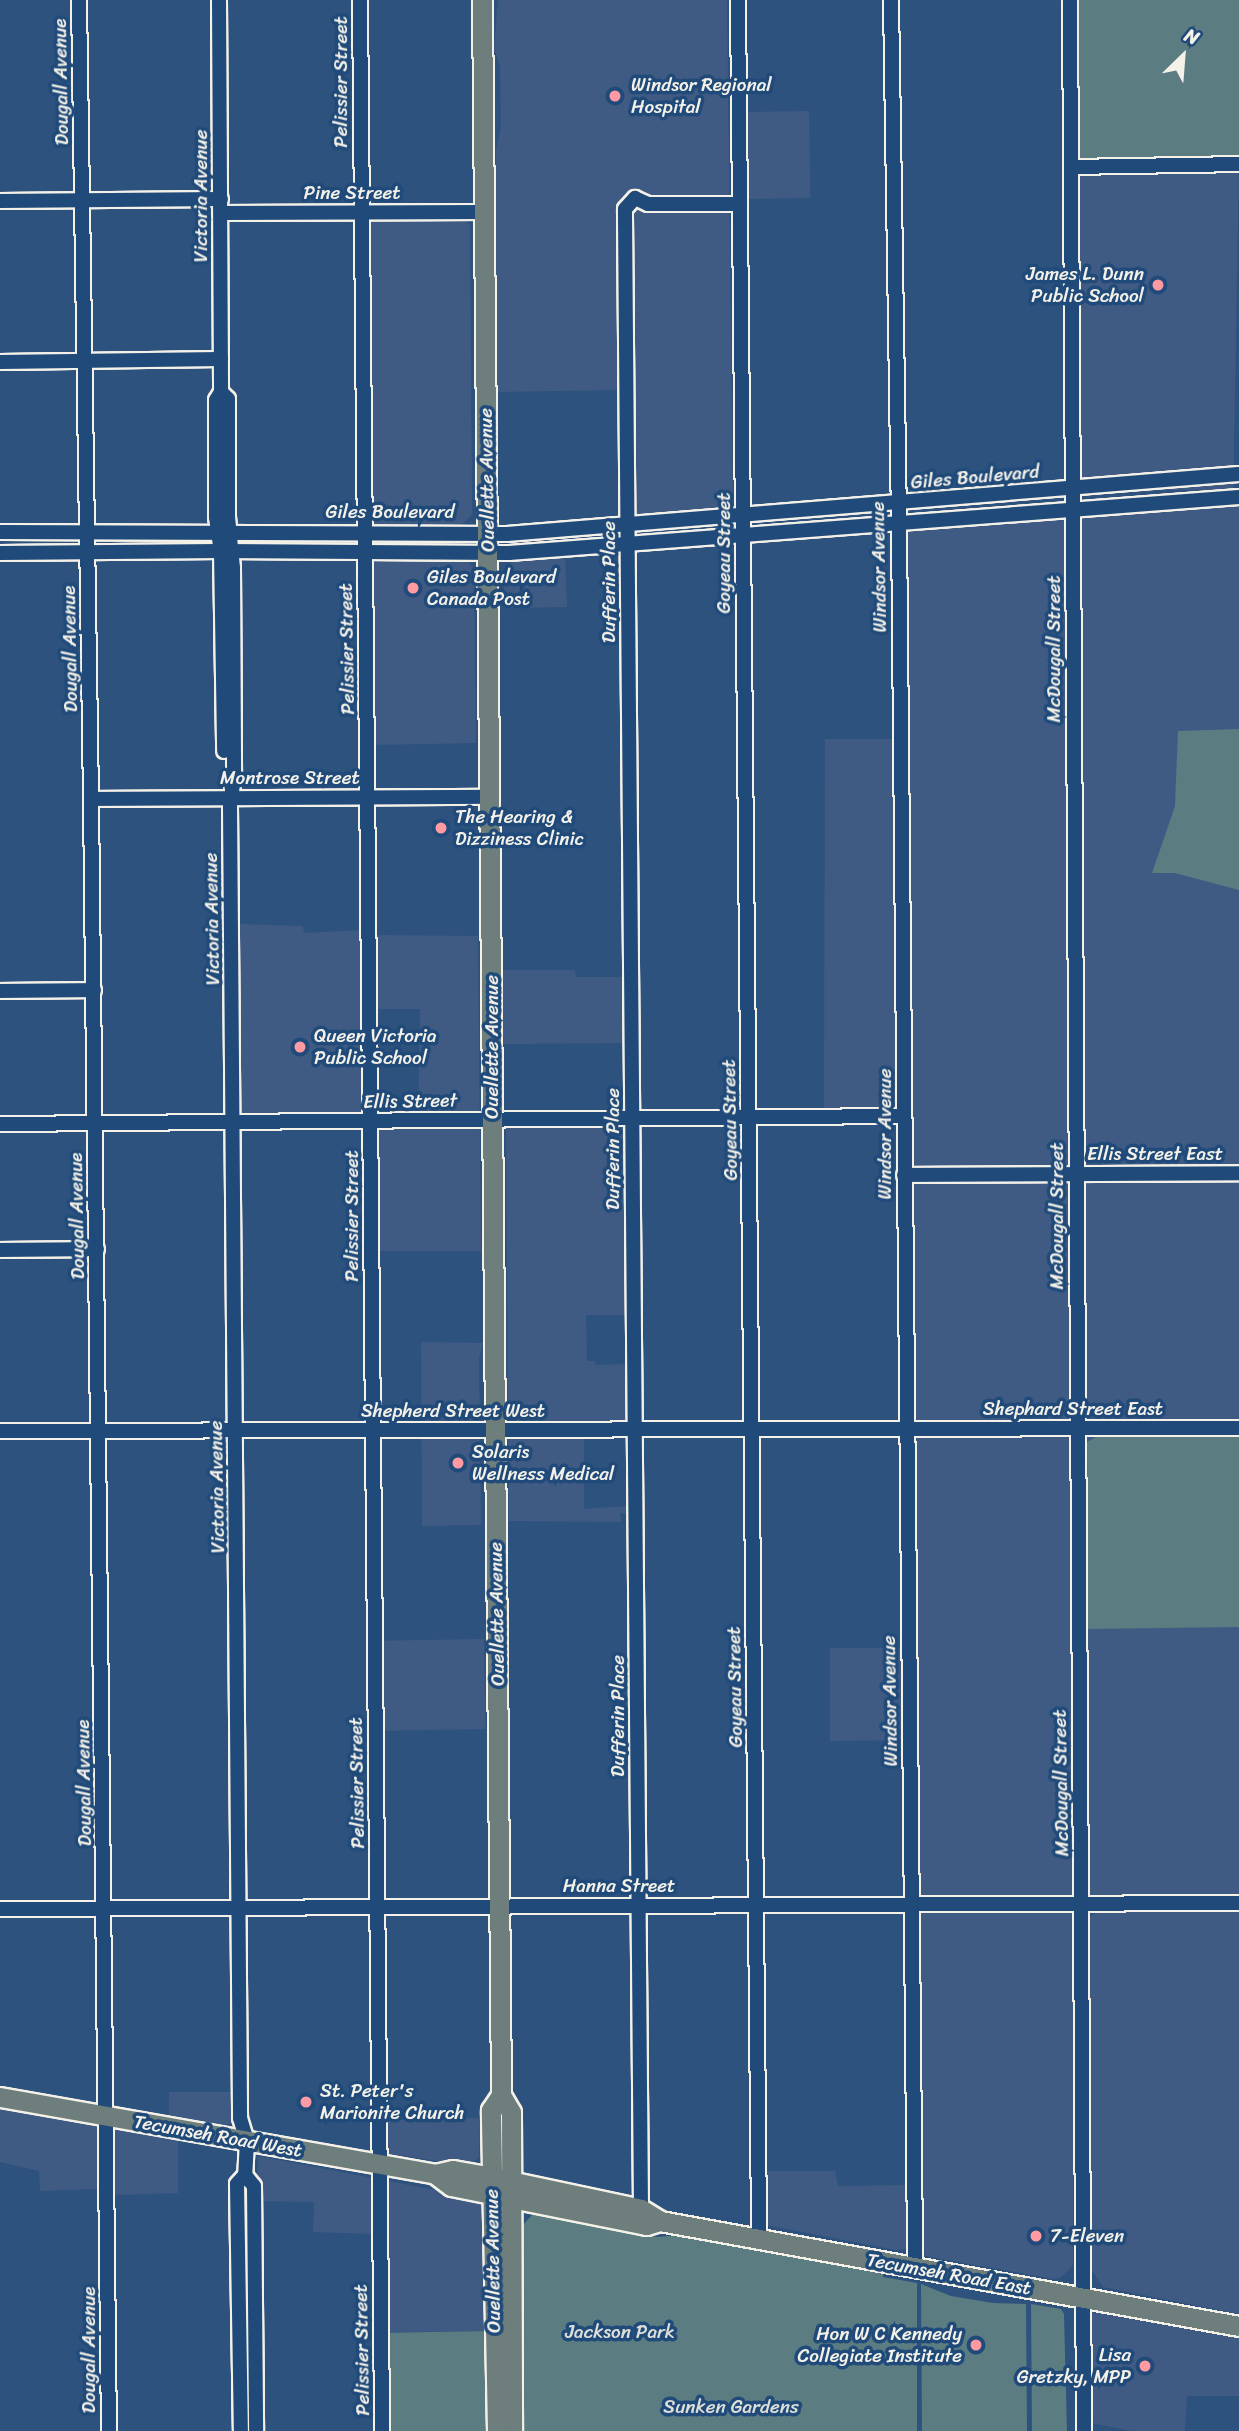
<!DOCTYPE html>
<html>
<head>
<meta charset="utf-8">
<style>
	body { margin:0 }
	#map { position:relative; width:1239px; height:2431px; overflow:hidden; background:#2e527e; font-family:Sriracha,sans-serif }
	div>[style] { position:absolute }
	.built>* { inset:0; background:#405b83; transform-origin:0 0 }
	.green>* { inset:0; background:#5b7c80; transform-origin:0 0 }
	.roads { filter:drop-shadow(2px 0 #f4f1e8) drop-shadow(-2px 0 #f4f1e8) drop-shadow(0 2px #f4f1e8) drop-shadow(0 -2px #f4f1e8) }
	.minor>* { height:14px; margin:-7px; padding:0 7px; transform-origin:7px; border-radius:7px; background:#1f4a7a }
	.major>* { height:19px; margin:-9.5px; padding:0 9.5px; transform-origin:9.5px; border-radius:9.5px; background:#6d7e7c }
	.dots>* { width:19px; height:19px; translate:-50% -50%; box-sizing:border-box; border:4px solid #1f4a7a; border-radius:50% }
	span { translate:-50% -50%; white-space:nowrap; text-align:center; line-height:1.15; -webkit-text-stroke:7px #1f4a7a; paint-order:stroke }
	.street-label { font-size:19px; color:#f4f1e8 }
	.poi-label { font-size:19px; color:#f4f1e8 }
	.left { translate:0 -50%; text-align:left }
	.right { translate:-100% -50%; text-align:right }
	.park-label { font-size:19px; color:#dddfd8 }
	.north { position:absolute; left:1148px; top:21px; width:70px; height:70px; -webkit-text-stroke:5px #1f4a7a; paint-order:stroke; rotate:25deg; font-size:19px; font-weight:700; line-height:28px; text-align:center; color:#f4f1e8 }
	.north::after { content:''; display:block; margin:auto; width:24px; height:32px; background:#f4f1e8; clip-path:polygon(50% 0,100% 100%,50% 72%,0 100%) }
</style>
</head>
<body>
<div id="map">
	<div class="built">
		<div style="clip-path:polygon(498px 0,727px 0,733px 502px,723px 511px,623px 518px,619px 390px,496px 392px,495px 193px,496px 151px,501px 127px,500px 66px,494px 49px)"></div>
		<div style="left:809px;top:111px;width:87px;height:64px;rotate:89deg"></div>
		<div style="left:1071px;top:160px;width:168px;height:328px;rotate:1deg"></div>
		<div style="clip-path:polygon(461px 217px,470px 225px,472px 515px,459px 527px,381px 528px,373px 525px,369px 516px,369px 219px)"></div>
		<div style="clip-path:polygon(1239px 500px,1239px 1168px,1084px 1167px,1085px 1182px,1239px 1179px,1239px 1895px,917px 1899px,914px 1740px,830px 1741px,830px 1648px,914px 1648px,910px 1113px,824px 1111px,825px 739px,896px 739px,905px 529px)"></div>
		<div style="clip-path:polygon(565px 554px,567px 607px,504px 608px,504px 577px,509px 564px,522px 558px)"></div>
		<div style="clip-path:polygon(370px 556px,458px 558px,469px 562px,474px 570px,476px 743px,371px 745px)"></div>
		<div style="clip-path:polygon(236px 924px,303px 926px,304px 933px,363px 930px,365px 1113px,237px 1116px)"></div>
		<div style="clip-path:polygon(374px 935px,478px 936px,481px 1251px,377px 1251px,376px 1129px,418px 1128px,420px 1017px,420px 1009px,375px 1009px)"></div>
		<div style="clip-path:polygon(503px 970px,575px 970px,576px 977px,626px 977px,625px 1043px,503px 1044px)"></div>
		<div style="clip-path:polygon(518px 1121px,618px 1123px,628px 1130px,628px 1315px,586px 1315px,587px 1361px,595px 1361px,595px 1365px,628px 1364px,630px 1420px,625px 1435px,584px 1436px,584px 1509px,629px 1506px,629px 1514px,620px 1513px,621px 1522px,509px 1521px,506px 1128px)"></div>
		<div style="clip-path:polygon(421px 1342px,483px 1343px,479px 1359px,481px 1525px,422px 1526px)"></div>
		<div style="left:484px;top:1639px;width:90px;height:103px;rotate:89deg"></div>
		<div style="clip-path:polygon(1239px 1908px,1239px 2314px,1103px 2287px,1091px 2269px,1088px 1918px,1102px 1909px)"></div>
		<div style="clip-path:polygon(1064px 1910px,1074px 1913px,1076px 1918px,1077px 2055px,1073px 2098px,1073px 2265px,1061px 2277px,1054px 2279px,930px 2257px,922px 2254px,921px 2246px,919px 1911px)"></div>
		<div style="clip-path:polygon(169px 2092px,236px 2092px,237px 2114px,233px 2123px,224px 2125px,169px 2115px)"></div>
		<div style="clip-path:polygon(0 2108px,178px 2140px,178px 2193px,118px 2195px,96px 2189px,40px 2191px,39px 2171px,0 2162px)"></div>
		<div style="clip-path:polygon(480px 2118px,479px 2157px,473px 2162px,463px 2165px,387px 2153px,385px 2120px)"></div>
		<div style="clip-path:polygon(258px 2156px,466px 2196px,485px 2205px,489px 2331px,386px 2332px,375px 2234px,313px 2232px,314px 2202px,257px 2201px)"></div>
		<div style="clip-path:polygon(765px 2171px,835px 2171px,838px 2186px,907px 2185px,908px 2241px,905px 2249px,896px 2250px,766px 2225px)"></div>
		<div style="clip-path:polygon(1091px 2312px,1239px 2338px,1239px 2396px,1187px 2396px,1185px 2431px,1132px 2431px,1091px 2423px)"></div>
	</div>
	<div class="green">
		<div style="left:1070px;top:0;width:169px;height:160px"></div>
		<div style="clip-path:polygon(1239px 729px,1239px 890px,1175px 873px,1152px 873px,1175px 806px,1178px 731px)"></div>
		<div style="clip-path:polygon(1239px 1435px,1239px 1627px,1088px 1629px,1087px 1442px,1096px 1437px)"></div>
		<div style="clip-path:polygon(542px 2212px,604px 2223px,625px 2232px,658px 2237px,679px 2235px,883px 2273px,883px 2277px,917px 2283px,917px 2431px,519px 2431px,520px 2228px,533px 2214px)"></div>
		<div style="clip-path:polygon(921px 2284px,951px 2296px,993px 2303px,1026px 2304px,1027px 2431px,922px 2431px)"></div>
		<div style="clip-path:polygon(1031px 2304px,1061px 2309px,1064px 2314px,1067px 2431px,1032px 2431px)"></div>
		<div style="left:489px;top:2331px;width:100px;height:103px;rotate:89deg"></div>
	</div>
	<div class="roads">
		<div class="minor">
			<div style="left:79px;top:0;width:799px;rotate:89.14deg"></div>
			<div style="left:91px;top:799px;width:1632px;rotate:89.37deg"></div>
			<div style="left:219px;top:0;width:392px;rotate:89.7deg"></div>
			<div style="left:221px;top:392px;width:9px;rotate:122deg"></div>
			<div style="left:216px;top:400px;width:117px;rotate:90deg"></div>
			<div style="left:216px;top:517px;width:34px;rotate:82deg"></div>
			<div style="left:221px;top:551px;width:200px;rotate:89.1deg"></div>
			<div style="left:360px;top:0;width:2431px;rotate:89.48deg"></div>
			<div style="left:738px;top:0;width:2239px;rotate:89.46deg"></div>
			<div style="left:891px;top:0;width:523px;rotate:89.12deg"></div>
			<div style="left:899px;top:523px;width:1744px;rotate:89.47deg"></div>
			<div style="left:1070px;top:0;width:2431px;rotate:89.67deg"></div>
			<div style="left:1071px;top:167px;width:168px;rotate:-1deg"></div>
			<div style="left:0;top:201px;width:221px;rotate:-0.5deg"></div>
			<div style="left:221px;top:213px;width:263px;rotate:-0.2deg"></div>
			<div style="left:0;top:362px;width:221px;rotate:-0.8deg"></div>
			<div style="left:221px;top:392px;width:10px;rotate:45deg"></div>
			<div style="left:228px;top:399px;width:118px;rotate:90deg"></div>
			<div style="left:228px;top:517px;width:51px;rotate:84.4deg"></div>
			<div style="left:233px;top:568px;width:209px;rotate:89.7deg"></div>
			<div style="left:234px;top:777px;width:29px;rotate:98deg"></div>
			<div style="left:230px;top:806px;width:1312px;rotate:89.56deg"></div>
			<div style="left:240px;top:2118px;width:24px;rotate:73deg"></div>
			<div style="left:247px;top:2141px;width:34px;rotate:93deg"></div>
			<div style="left:245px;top:2175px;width:12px;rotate:132deg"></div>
			<div style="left:237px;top:2184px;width:247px;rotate:89.1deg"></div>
			<div style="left:0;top:532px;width:507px;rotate:0.23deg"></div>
			<div style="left:507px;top:534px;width:734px;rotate:-4.69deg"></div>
			<div style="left:0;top:553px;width:221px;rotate:-0.5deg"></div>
			<div style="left:221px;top:551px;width:288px;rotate:0.4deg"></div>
			<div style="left:509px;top:553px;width:732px;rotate:-4.39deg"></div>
			<div style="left:91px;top:799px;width:399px;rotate:-0.3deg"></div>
			<div style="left:0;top:991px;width:94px;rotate:-0.6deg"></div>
			<div style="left:0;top:1124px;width:904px;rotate:-0.51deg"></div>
			<div style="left:904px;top:1175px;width:335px;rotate:-0.3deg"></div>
			<div style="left:0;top:1250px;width:97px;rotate:-0.6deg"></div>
			<div style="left:0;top:1431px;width:1239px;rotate:-0.14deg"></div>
			<div style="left:0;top:1909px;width:1239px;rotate:-0.28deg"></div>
			<div style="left:245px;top:2175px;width:14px;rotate:51deg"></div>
			<div style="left:254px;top:2186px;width:245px;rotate:89.5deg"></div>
			<div style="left:641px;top:2209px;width:2000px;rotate:-90.46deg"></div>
			<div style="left:625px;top:209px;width:15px;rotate:-48deg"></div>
			<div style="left:635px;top:198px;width:14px;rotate:25deg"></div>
			<div style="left:648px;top:204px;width:92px"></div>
		</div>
		<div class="major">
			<div style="left:482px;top:0;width:2095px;rotate:89.48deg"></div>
			<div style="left:501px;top:2095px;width:20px;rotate:60deg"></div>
			<div style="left:511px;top:2112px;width:319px;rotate:89.8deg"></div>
			<div style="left:0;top:2097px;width:442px;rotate:10deg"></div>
			<div style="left:435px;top:2174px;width:18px;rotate:-13deg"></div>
			<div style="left:453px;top:2170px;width:39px;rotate:10deg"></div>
			<div style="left:491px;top:2177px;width:153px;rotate:12deg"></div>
			<div style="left:641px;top:2209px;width:22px;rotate:32deg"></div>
			<div style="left:660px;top:2221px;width:588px;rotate:10.28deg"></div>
			<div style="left:435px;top:2174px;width:20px;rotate:37deg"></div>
			<div style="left:451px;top:2186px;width:199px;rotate:11.3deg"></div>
			<div style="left:646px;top:2225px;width:15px;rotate:-16deg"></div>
			<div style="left:497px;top:2431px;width:321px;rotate:-91.1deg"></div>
			<div style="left:491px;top:2110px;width:18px;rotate:-56deg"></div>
		</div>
	</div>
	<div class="dots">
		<div style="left:615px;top:96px;background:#ff9aa2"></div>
		<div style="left:1158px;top:285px;background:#ff9aa2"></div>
		<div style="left:413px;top:588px;background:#ff9aa2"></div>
		<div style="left:441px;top:828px;background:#ff9aa2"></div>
		<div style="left:300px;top:1047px;background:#ff9aa2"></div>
		<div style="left:458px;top:1463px;background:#ff9aa2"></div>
		<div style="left:306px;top:2102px;background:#ff9aa2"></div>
		<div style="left:1036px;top:2236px;background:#ff9aa2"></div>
		<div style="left:976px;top:2345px;background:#ff9aa2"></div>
		<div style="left:1145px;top:2366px;background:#ff9aa2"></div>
	</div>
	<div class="street-label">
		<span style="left:61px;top:82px;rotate:-91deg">Dougall Avenue</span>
		<span style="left:341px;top:82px;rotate:-90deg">Pelissier Street</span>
		<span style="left:352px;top:193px">Pine Street</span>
		<span style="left:201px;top:196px;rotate:-90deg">Victoria Avenue</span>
		<span style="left:975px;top:477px;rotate:-5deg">Giles Boulevard</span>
		<span style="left:487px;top:480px;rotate:-91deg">Ouellette Avenue</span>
		<span style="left:390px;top:512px">Giles Boulevard</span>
		<span style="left:724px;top:553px;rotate:-90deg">Goyeau Street</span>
		<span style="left:879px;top:567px;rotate:-91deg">Windsor Avenue</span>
		<span style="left:609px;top:582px;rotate:-90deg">Dufferin Place</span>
		<span style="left:70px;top:649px;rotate:-91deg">Dougall Avenue</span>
		<span style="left:347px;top:649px;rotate:-91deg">Pelissier Street</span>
		<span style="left:1054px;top:649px;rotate:-90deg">McDougall Street</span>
		<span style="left:290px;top:778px">Montrose Street</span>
		<span style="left:212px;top:919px;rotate:-91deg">Victoria Avenue</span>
		<span style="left:492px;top:1047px;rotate:-90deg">Ouellette Avenue</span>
		<span style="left:410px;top:1101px;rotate:-1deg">Ellis Street</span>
		<span style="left:730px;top:1120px;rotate:-91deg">Goyeau Street</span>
		<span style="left:885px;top:1134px;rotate:-90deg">Windsor Avenue</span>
		<span style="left:613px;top:1149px;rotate:-90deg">Dufferin Place</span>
		<span style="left:1155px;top:1154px">Ellis Street East</span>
		<span style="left:77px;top:1216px;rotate:-91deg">Dougall Avenue</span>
		<span style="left:352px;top:1216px;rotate:-90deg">Pelissier Street</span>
		<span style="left:1057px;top:1216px;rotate:-90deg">McDougall Street</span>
		<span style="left:1073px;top:1409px">Shephard Street East</span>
		<span style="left:453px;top:1411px">Shepherd Street West</span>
		<span style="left:217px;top:1487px;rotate:-91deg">Victoria Avenue</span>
		<span style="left:497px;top:1614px;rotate:-91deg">Ouellette Avenue</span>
		<span style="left:735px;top:1687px;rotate:-91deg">Goyeau Street</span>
		<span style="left:890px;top:1701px;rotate:-91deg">Windsor Avenue</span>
		<span style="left:618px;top:1716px;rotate:-90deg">Dufferin Place</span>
		<span style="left:84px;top:1783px;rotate:-91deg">Dougall Avenue</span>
		<span style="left:357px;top:1783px;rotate:-91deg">Pelissier Street</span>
		<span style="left:1061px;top:1783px;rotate:-91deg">McDougall Street</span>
		<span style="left:619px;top:1886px">Hanna Street</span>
		<span style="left:218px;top:2136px;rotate:10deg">Tecumseh Road West</span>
		<span style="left:493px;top:2261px;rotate:-91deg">Ouellette Avenue</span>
		<span style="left:949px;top:2274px;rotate:10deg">Tecumseh Road East</span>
		<span style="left:89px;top:2350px;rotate:-90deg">Dougall Avenue</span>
		<span style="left:362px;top:2350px;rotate:-91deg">Pelissier Street</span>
	</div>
	<div class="poi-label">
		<span class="left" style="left:631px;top:96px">Windsor Regional<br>Hospital</span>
		<span class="right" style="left:1144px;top:285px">James L. Dunn<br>Public School</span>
		<span class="left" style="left:427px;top:588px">Giles Boulevard<br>Canada Post</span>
		<span class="left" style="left:455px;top:828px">The Hearing &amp;<br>Dizziness Clinic</span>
		<span class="left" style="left:314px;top:1047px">Queen Victoria<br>Public School</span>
		<span class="left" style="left:472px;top:1463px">Solaris<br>Wellness Medical</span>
		<span class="left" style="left:320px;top:2102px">St. Peter's<br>Marionite Church</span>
		<span class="left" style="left:1050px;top:2236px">7-Eleven</span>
		<span class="right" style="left:962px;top:2345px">Hon W C Kennedy<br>Collegiate Institute</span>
		<span class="right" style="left:1131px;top:2366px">Lisa<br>Gretzky, MPP</span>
	</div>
	<div class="park-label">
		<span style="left:620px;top:2332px">Jackson Park</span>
		<span style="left:731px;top:2407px">Sunken Gardens</span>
	</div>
	<div class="north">N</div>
</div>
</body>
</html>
